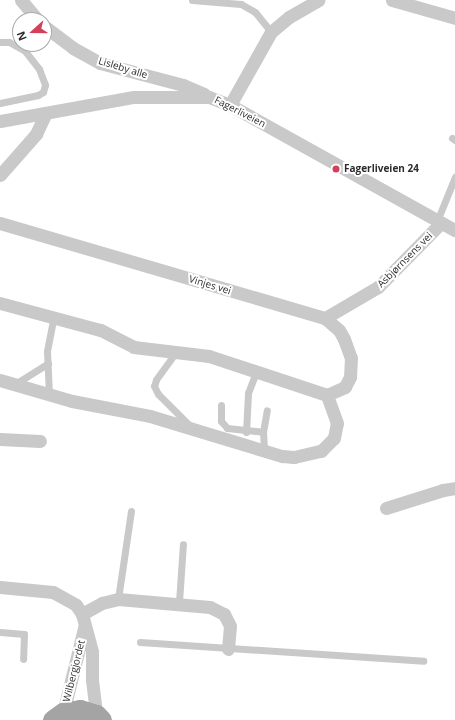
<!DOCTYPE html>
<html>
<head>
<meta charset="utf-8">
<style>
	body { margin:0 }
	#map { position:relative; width:455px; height:720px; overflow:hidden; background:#fff; font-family:"Open Sans",sans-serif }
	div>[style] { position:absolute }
	.service>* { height:7px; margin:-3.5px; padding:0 3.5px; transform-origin:3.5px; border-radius:3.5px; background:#c9c9c9 }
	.minor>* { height:13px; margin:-6.5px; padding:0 6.5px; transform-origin:6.5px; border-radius:6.5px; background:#c9c9c9 }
	.primary>* { height:21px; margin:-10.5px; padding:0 10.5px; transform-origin:10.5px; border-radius:10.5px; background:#a4a4a4 }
	.dots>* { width:11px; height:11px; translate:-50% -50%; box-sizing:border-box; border:2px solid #fff; border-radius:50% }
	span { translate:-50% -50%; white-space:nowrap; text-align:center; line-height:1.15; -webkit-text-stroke:4px #fff; paint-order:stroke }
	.street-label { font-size:10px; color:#2c2c2c }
	.poi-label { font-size:10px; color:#2c2c2c; font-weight:700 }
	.left { translate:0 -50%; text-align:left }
	.north { position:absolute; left:12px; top:12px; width:40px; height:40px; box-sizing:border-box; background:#fff; border:1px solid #ababab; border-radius:50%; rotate:249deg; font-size:11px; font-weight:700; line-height:16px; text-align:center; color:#2c2c2c }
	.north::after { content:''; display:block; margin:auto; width:14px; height:18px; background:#d24059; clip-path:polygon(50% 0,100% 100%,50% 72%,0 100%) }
</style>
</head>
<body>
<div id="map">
	<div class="service">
		<div style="left:192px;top:0;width:49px;rotate:4.7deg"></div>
		<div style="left:241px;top:4px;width:16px;rotate:30deg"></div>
		<div style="left:255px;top:12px;width:26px;rotate:51deg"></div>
		<div style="left:0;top:42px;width:9px"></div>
		<div style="left:9px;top:42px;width:18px;rotate:29deg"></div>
		<div style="left:25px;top:51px;width:23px;rotate:52deg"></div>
		<div style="left:39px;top:69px;width:17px;rotate:69deg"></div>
		<div style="left:45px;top:85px;width:7px;rotate:106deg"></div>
		<div style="left:43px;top:92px;width:6px;rotate:149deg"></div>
		<div style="left:38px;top:95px;width:39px;rotate:168deg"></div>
		<div style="left:452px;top:138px;width:4px;rotate:34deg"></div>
		<div style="left:437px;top:221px;width:48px;rotate:-67.8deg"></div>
		<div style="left:176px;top:352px;width:34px;rotate:126deg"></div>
		<div style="left:156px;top:380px;width:6px;rotate:108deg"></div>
		<div style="left:154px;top:386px;width:9px;rotate:63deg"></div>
		<div style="left:158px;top:394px;width:45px;rotate:45deg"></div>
		<div style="left:15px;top:384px;width:39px;rotate:-32deg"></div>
		<div style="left:49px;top:395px;width:44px;rotate:-92.6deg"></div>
		<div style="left:47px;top:351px;width:36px;rotate:-79deg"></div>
		<div style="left:221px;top:405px;width:16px;rotate:90deg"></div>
		<div style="left:221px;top:421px;width:9px;rotate:49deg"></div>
		<div style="left:227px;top:428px;width:36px;rotate:6deg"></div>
		<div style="left:246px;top:432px;width:39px;rotate:-87deg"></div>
		<div style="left:248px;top:393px;width:22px;rotate:-69deg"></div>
		<div style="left:264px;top:450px;width:18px;rotate:-93deg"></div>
		<div style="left:263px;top:432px;width:22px;rotate:-80deg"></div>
		<div style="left:118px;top:599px;width:89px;rotate:-81.6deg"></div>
		<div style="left:179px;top:602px;width:58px;rotate:-86.1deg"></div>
		<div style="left:0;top:632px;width:24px;rotate:5deg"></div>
		<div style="left:24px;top:634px;width:25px;rotate:92deg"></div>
		<div style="left:140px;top:642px;width:284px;rotate:3.8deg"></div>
	</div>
	<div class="minor">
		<div style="left:21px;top:0;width:26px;rotate:50deg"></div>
		<div style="left:392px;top:0;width:66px;rotate:15.9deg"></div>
		<div style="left:44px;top:26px;width:36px;rotate:37deg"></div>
		<div style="left:73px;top:48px;width:31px;rotate:29deg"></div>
		<div style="left:100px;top:63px;width:86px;rotate:14.8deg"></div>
		<div style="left:183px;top:85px;width:23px;rotate:23deg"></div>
		<div style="left:230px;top:105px;width:84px;rotate:-60.7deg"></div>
		<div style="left:271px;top:32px;width:23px;rotate:-40deg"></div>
		<div style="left:289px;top:17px;width:34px;rotate:-30deg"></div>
		<div style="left:0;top:121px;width:136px;rotate:-10.2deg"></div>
		<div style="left:134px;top:97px;width:75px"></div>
		<div style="left:209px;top:97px;width:22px;rotate:21deg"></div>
		<div style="left:230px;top:105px;width:257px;rotate:29.1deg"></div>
		<div style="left:0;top:175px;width:55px;rotate:-48.7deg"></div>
		<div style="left:36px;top:134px;width:23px;rotate:-65deg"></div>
		<div style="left:0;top:223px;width:339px;rotate:16.3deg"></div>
		<div style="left:325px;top:318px;width:18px;rotate:41deg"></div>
		<div style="left:339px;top:330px;width:10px;rotate:61deg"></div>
		<div style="left:344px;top:339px;width:20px;rotate:70deg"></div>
		<div style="left:351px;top:358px;width:19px;rotate:93deg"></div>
		<div style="left:350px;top:377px;width:11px;rotate:117deg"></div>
		<div style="left:345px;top:387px;width:20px;rotate:156deg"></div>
		<div style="left:327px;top:395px;width:124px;rotate:-161.7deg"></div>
		<div style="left:209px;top:356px;width:76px;rotate:-173.2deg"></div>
		<div style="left:134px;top:347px;width:38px;rotate:-153deg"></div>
		<div style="left:100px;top:330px;width:104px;rotate:-164.9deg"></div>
		<div style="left:325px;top:318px;width:61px;rotate:-30.3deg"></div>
		<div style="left:378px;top:287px;width:90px;rotate:-45.5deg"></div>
		<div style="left:0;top:380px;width:75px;rotate:16.3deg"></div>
		<div style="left:72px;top:401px;width:79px;rotate:10.9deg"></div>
		<div style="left:150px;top:416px;width:138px;rotate:16.9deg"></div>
		<div style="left:282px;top:456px;width:12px;rotate:5deg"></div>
		<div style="left:294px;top:457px;width:28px;rotate:-13deg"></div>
		<div style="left:321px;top:451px;width:18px;rotate:-45deg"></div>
		<div style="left:334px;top:438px;width:15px;rotate:-79deg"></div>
		<div style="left:337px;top:423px;width:30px;rotate:-110deg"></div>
		<div style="left:0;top:439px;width:40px;rotate:2.9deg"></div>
		<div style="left:386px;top:508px;width:60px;rotate:-17.5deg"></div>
		<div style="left:443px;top:490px;width:12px;rotate:-9deg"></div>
		<div style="left:0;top:587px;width:53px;rotate:5.4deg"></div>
		<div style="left:53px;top:592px;width:26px;rotate:29deg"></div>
		<div style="left:76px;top:605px;width:11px;rotate:56deg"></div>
		<div style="left:82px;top:614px;width:39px;rotate:75deg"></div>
		<div style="left:92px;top:652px;width:28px;rotate:90deg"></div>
		<div style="left:92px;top:680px;width:35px;rotate:83deg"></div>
		<div style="left:82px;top:614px;width:23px;rotate:-29deg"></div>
		<div style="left:102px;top:603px;width:16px;rotate:-14deg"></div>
		<div style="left:118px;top:599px;width:92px;rotate:5deg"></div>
		<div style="left:210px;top:607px;width:16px;rotate:27deg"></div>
		<div style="left:224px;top:614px;width:13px;rotate:63deg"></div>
		<div style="left:230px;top:626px;width:23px;rotate:95deg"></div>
		<div style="left:63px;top:713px;width:88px;rotate:-76.1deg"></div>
	</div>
	<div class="primary">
		<div style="left:53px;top:720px;width:12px;rotate:-35deg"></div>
		<div style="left:63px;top:713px;width:17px;rotate:-10deg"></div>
		<div style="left:80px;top:710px;width:17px;rotate:17deg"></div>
		<div style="left:96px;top:715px;width:7px;rotate:45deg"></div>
	</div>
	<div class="dots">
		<div style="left:336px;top:169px;background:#d24059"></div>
	</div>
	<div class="street-label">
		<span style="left:123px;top:68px;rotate:17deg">Lisleby alle</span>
		<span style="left:240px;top:112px;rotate:27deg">Fagerliveien</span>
		<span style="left:405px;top:260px;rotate:-45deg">Asbjørnsens vei</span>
		<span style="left:210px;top:285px;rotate:17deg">Vinjes vei</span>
		<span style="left:74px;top:671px;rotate:-76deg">Wilbergjordet</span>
	</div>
	<div class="poi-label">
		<span class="left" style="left:344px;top:169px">Fagerliveien 24</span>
	</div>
	<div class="north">N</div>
</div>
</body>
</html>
